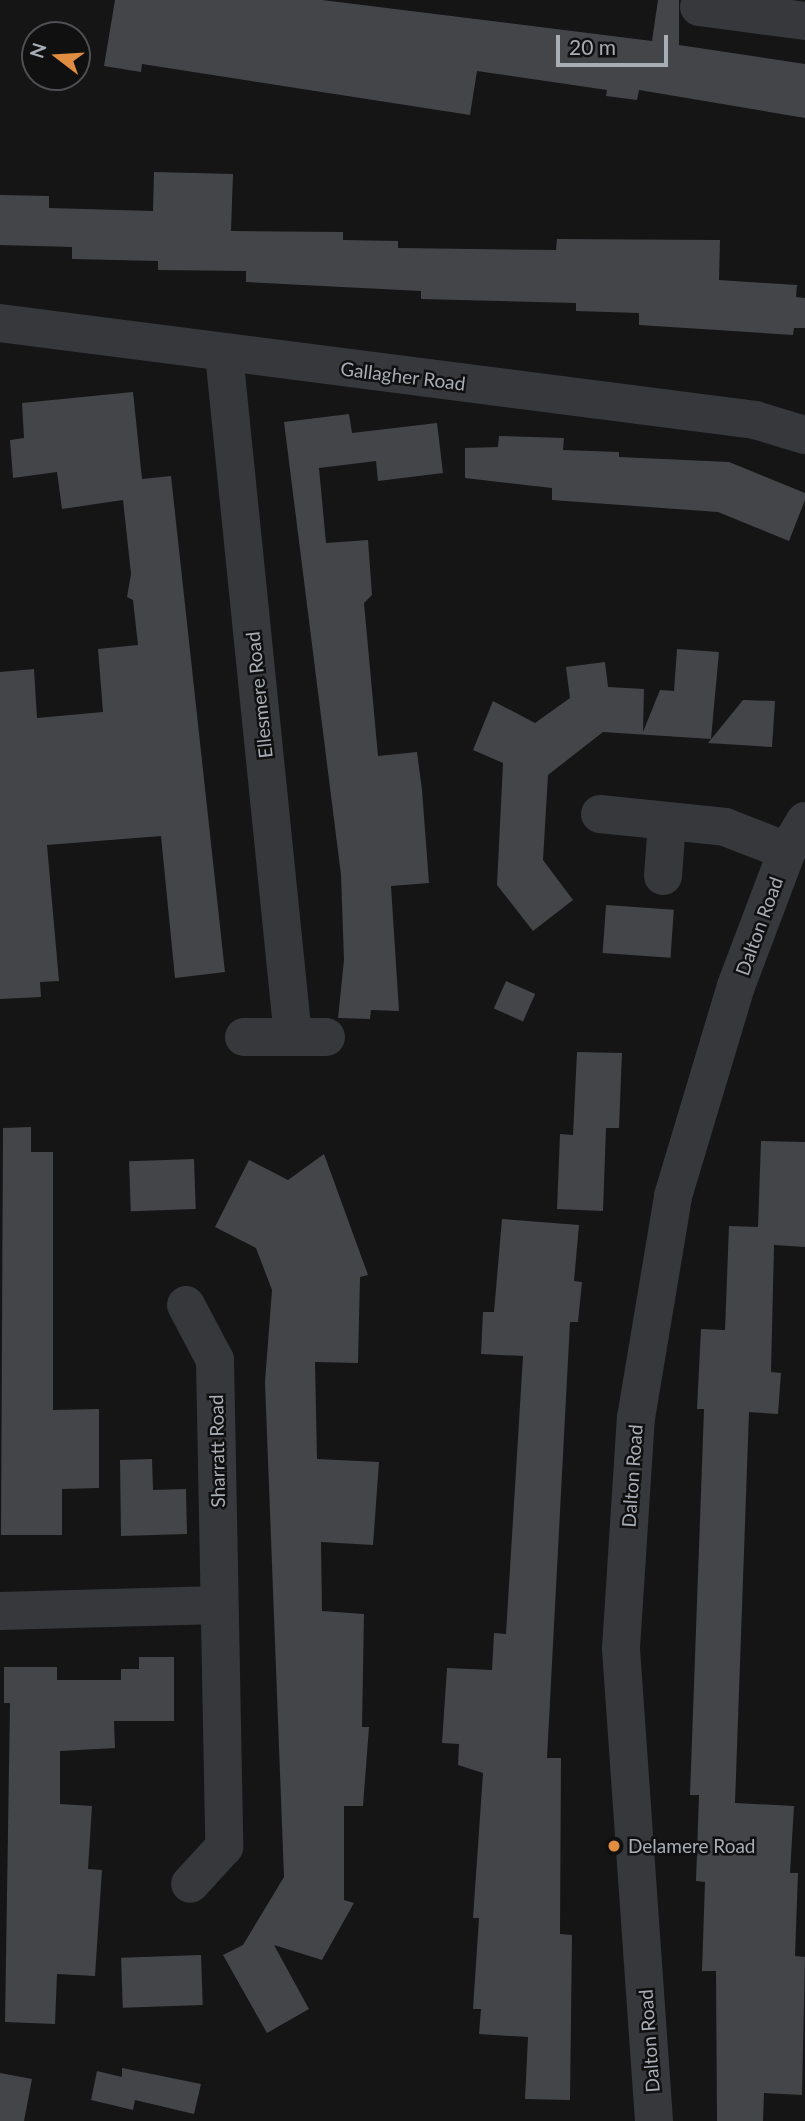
<!DOCTYPE html>
<html>
<head>
<meta charset="utf-8">
<style>
	body { margin:0 }
	#map { position:relative; width:805px; height:2121px; overflow:hidden; background:#151516; font-family:Lato,sans-serif }
	div>[style] { position:absolute }
	.building>* { inset:0; background:#444549; transform-origin:0 0 }
	.street>* { height:38px; margin:-19px; padding:0 19px; transform-origin:19px; border-radius:19px; background:#36383b }
	.dots>* { width:19px; height:19px; translate:-50% -50%; box-sizing:border-box; border:4px solid #101011; border-radius:50% }
	span { translate:-50% -50%; white-space:nowrap; text-align:center; line-height:1.15; -webkit-text-stroke:5px #101011; paint-order:stroke }
	.street-label { font-size:19px; color:#a8aeb5 }
	.poi-label { font-size:19px; color:#a8aeb5 }
	.left { translate:0 -50%; text-align:left }
	.north { position:absolute; left:21px; top:21px; width:70px; height:70px; box-sizing:border-box; background:#101011; border:2px solid #4d4f53; border-radius:50%; rotate:287deg; font-size:19px; font-weight:700; line-height:28px; text-align:center; color:#a8aeb5 }
	.north::after { content:''; display:block; margin:auto; width:24px; height:32px; background:#e18d41; clip-path:polygon(50% 0,100% 100%,50% 72%,0 100%) }
	.scale { position:absolute; left:556px; top:35px; width:112px; height:32px; box-sizing:border-box; border:4px solid #a8aeb5; border-top:0; padding-left:9px; font-size:21px; line-height:24px; white-space:nowrap; color:#a8aeb5; -webkit-text-stroke:5px #101011; paint-order:stroke }
</style>
</head>
<body>
<div id="map">
	<div class="building">
		<div style="clip-path:polygon(115px 0,322px 0,652px 41px,658px 0,679px 0,679px 45px,805px 64px,805px 118px,639px 90px,637px 100px,606px 96px,607px 90px,477px 71px,470px 115px,142px 64px,141px 72px,104px 66px)"></div>
		<div style="clip-path:polygon(154px 172px,233px 174px,231px 231px,343px 232px,343px 240px,398px 241px,398px 248px,556px 250px,557px 239px,720px 240px,719px 280px,797px 285px,796px 297px,805px 298px,805px 328px,794px 328px,793px 335px,639px 325px,639px 313px,576px 311px,576px 303px,421px 299px,421px 291px,246px 282px,246px 271px,158px 270px,158px 261px,72px 259px,72px 247px,0 245px,0 195px,49px 196px,49px 208px,153px 211px)"></div>
		<div style="clip-path:polygon(133px 392px,142px 479px,171px 476px,225px 972px,175px 978px,161px 836px,47px 845px,59px 981px,40px 982px,41px 997px,0 999px,0 672px,34px 669px,37px 718px,103px 712px,98px 649px,138px 645px,133px 600px,127px 597px,131px 574px,123px 500px,62px 509px,57px 472px,13px 478px,10px 440px,24px 438px,22px 403px)"></div>
		<div style="clip-path:polygon(349px 414px,352px 433px,437px 423px,443px 473px,378px 481px,376px 461px,319px 468px,326px 543px,368px 540px,372px 595px,364px 603px,378px 756px,417px 752px,422px 790px,429px 883px,391px 886px,399px 1011px,371px 1010px,370px 1019px,338px 1018px,344px 960px,341px 875px,284px 422px)"></div>
		<div style="clip-path:polygon(499px 436px,564px 438px,563px 450px,619px 452px,619px 457px,729px 462px,805px 493px,805px 500px,789px 541px,718px 512px,552px 500px,552px 488px,465px 478px,465px 448px,498px 447px)"></div>
		<div style="clip-path:polygon(677px 649px,719px 652px,711px 739px,603px 732px,548px 775px,543px 860px,573px 900px,533px 931px,497px 885px,503px 763px,473px 750px,493px 701px,535px 723px,570px 698px,566px 667px,605px 662px,608px 687px,644px 689px,643px 732px,660px 690px,674px 691px)"></div>
		<div style="clip-path:polygon(743px 700px,775px 701px,772px 747px,708px 743px)"></div>
		<div style="left:606px;top:905px;width:68px;height:48px;rotate:4deg"></div>
		<div style="left:506px;top:981px;width:32px;height:30px;rotate:24deg"></div>
		<div style="clip-path:polygon(577px 1052px,622px 1053px,619px 1128px,606px 1128px,603px 1211px,557px 1209px,560px 1134px,573px 1135px)"></div>
		<div style="clip-path:polygon(31px 1127px,31px 1152px,53px 1152px,53px 1410px,99px 1409px,99px 1488px,62px 1489px,62px 1535px,1px 1535px,3px 1128px)"></div>
		<div style="clip-path:polygon(761px 1141px,805px 1142px,805px 1247px,774px 1245px,771px 1372px,781px 1373px,778px 1414px,749px 1412px,735px 1803px,794px 1806px,790px 1873px,798px 1873px,795px 1956px,805px 1957px,802px 2095px,764px 2093px,763px 2121px,717px 2121px,716px 1971px,702px 1971px,705px 1882px,696px 1881px,699px 1795px,690px 1795px,704px 1409px,697px 1409px,701px 1329px,725px 1330px,729px 1226px,758px 1227px)"></div>
		<div style="clip-path:polygon(324px 1154px,368px 1275px,360px 1277px,358px 1363px,315px 1362px,317px 1459px,379px 1462px,373px 1545px,321px 1542px,322px 1611px,364px 1614px,362px 1727px,369px 1727px,363px 1806px,344px 1806px,344px 1900px,354px 1903px,322px 1960px,274px 1945px,309px 2009px,267px 2033px,223px 1955px,243px 1945px,284px 1877px,265px 1382px,272px 1290px,256px 1248px,215px 1227px,249px 1160px,288px 1180px)"></div>
		<div style="left:194px;top:1159px;width:50px;height:65px;rotate:88deg"></div>
		<div style="clip-path:polygon(502px 1219px,579px 1225px,574px 1281px,582px 1282px,578px 1322px,570px 1322px,547px 1758px,561px 1758px,560px 1934px,572px 1935px,570px 2100px,525px 2099px,528px 2037px,479px 2034px,481px 2009px,473px 2009px,479px 1918px,473px 1918px,483px 1773px,458px 1765px,459px 1744px,442px 1743px,447px 1668px,492px 1670px,494px 1633px,506px 1634px,523px 1356px,481px 1354px,483px 1312px,494px 1312px)"></div>
		<div style="clip-path:polygon(152px 1459px,153px 1490px,186px 1489px,187px 1534px,121px 1536px,120px 1460px)"></div>
		<div style="clip-path:polygon(139px 1657px,174px 1657px,174px 1721px,114px 1721px,115px 1748px,60px 1751px,60px 1804px,92px 1806px,88px 1869px,102px 1870px,95px 1976px,57px 1974px,55px 2024px,5px 2022px,10px 1703px,4px 1703px,4px 1667px,57px 1667px,57px 1680px,121px 1680px,121px 1669px,139px 1669px)"></div>
		<div style="left:201px;top:1955px;width:50px;height:80px;rotate:88deg"></div>
		<div style="clip-path:polygon(122px 2068px,201px 2084px,194px 2114px,135px 2100px,133px 2110px,91px 2100px,97px 2071px,122px 2077px)"></div>
		<div style="clip-path:polygon(0 2073px,32px 2079px,24px 2121px,0 2121px)"></div>
	</div>
	<div class="street">
		<div style="left:699px;top:7px;width:107px;rotate:7.5deg"></div>
		<div style="left:0;top:323px;width:761px;rotate:7.32deg"></div>
		<div style="left:755px;top:420px;width:52px;rotate:16.7deg"></div>
		<div style="left:224px;top:354px;width:686px;rotate:84.23deg"></div>
		<div style="left:600px;top:814px;width:126px;rotate:5.9deg"></div>
		<div style="left:725px;top:827px;width:66px;rotate:21.2deg"></div>
		<div style="left:663px;top:876px;width:53px;rotate:-85.7deg"></div>
		<div style="left:244px;top:1037px;width:82px"></div>
		<div style="left:186px;top:1305px;width:62px;rotate:62.2deg"></div>
		<div style="left:215px;top:1360px;width:487px;rotate:88.9deg"></div>
		<div style="left:224px;top:1847px;width:50px;rotate:132.6deg"></div>
		<div style="left:0;top:1611px;width:219px;rotate:-1.6deg"></div>
		<div style="left:654px;top:2121px;width:474px;rotate:-94deg"></div>
		<div style="left:621px;top:1648px;width:230px;rotate:-86.3deg"></div>
		<div style="left:636px;top:1418px;width:225px;rotate:-80.5deg"></div>
		<div style="left:673px;top:1196px;width:219px;rotate:-73.3deg"></div>
		<div style="left:736px;top:986px;width:144px;rotate:-69.3deg"></div>
		<div style="left:787px;top:851px;width:35px;rotate:-59deg"></div>
	</div>
	<div class="dots">
		<div style="left:614px;top:1846px;background:#e18d41"></div>
	</div>
	<div class="street-label">
		<span style="left:403px;top:376px;rotate:7deg">Gallagher Road</span>
		<span style="left:259px;top:695px;rotate:-96deg">Ellesmere Road</span>
		<span style="left:759px;top:926px;rotate:-70deg">Dalton Road</span>
		<span style="left:217px;top:1451px;rotate:-91deg">Sharratt Road</span>
		<span style="left:632px;top:1476px;rotate:-86deg">Dalton Road</span>
		<span style="left:649px;top:2041px;rotate:-94deg">Dalton Road</span>
	</div>
	<div class="poi-label">
		<span class="left" style="left:628px;top:1846px">Delamere Road</span>
	</div>
	<div class="north">N</div>
	<div class="scale">20 m</div>
</div>
</body>
</html>
